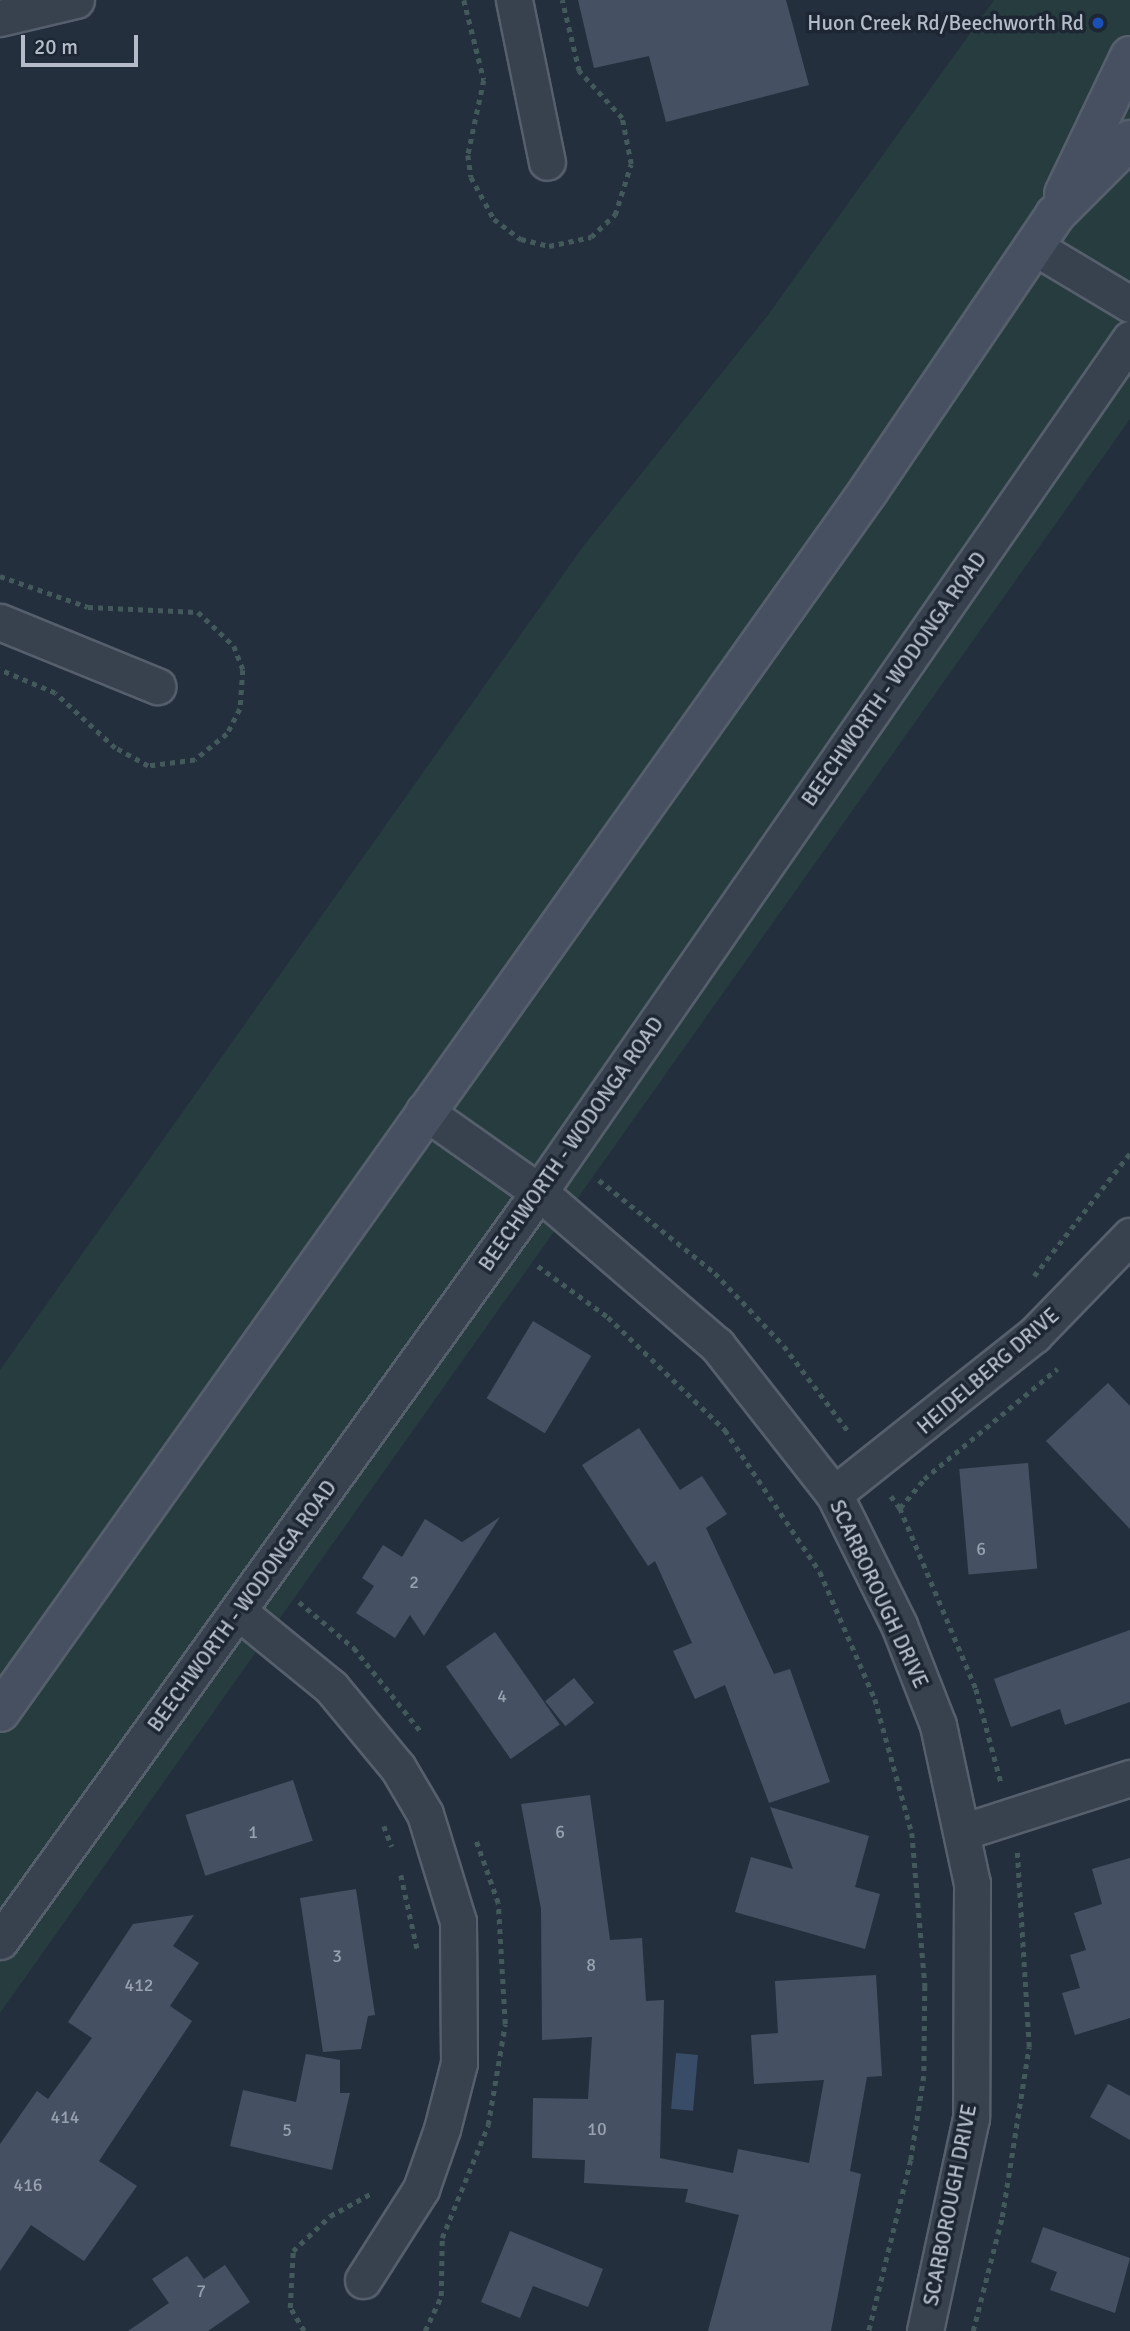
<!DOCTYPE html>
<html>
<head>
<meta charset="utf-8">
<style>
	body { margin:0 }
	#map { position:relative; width:1130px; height:2331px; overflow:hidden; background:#242f3e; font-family:Signika,sans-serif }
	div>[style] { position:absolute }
	.green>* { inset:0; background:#263c3f }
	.water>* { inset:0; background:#394c67; transform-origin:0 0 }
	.building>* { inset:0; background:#455162; transform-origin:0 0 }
	.path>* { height:4.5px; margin-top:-2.25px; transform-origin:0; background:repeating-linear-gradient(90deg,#44595c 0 5px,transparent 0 10px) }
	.roads { filter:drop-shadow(2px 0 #565f6c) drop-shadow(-2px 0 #565f6c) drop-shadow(0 2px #565f6c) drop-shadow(0 -2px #565f6c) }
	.street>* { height:35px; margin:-17.5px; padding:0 17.5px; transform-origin:17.5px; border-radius:17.5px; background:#38414e }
	.secondary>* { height:38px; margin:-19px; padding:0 19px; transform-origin:19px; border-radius:19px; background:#465061 }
	.dots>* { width:19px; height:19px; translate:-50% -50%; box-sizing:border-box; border:4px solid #1d2633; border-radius:50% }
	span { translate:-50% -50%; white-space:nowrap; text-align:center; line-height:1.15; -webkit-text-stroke:7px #1d2633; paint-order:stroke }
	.number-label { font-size:18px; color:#98a1af }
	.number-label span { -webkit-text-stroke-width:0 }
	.poi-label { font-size:21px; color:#b4bcc9 }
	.right { translate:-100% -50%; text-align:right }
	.street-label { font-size:21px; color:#b4bcc9 }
	.scale { position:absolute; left:21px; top:35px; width:117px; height:32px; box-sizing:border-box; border:4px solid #b4bcc9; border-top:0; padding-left:9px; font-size:21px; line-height:24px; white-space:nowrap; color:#b4bcc9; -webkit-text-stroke:5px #1d2633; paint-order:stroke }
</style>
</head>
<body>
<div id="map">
	<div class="green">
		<div style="clip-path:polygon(994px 0,1130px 0,1130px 419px,0 2013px,0 1370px,582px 548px,768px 315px)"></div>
	</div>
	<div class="water">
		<div style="left:676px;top:2053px;width:22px;height:56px;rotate:5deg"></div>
	</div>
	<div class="building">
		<div style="clip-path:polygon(578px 0,786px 0,809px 85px,666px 122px,649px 56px,594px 68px)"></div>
		<div style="left:533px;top:1321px;width:68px;height:90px;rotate:31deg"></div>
		<div style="clip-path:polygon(1108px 1383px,1130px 1406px,1130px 1529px,1046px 1441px)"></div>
		<div style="clip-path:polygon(639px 1428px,680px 1490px,702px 1476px,727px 1514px,706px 1528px,774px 1674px,790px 1669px,830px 1782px,769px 1803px,725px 1685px,695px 1699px,673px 1651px,692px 1643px,655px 1561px,648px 1566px,582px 1465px)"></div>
		<div style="left:1028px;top:1463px;width:106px;height:69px;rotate:85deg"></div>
		<div style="clip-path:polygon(500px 1517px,424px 1636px,410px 1615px,395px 1638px,356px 1613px,374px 1586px,362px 1578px,383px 1545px,402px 1557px,425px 1519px,462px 1542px)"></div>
		<div style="clip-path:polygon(1130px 1630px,1130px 1702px,1065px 1725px,1060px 1709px,1011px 1727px,994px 1679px)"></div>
		<div style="left:495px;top:1632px;width:113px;height:60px;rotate:55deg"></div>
		<div style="left:574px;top:1678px;width:32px;height:37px;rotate:51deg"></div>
		<div style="left:293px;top:1780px;width:64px;height:113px;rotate:72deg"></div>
		<div style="clip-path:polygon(590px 1795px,610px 1940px,642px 1938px,646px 2001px,664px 2000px,660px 2158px,733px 2173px,738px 2149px,809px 2163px,824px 2080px,754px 2084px,751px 2035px,778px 2033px,775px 1981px,876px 1975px,882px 2076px,867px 2077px,850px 2171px,861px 2174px,831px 2331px,708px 2331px,739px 2215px,685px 2202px,688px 2189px,584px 2183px,585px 2160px,532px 2158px,533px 2098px,588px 2099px,592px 2037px,542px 2040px,541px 1909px,521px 1804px)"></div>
		<div style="clip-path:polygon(770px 1807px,869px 1836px,855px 1887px,880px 1894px,865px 1949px,735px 1912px,751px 1857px,793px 1869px)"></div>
		<div style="clip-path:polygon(1130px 1858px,1130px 2018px,1075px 2035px,1062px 1993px,1080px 1988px,1070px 1955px,1086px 1950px,1074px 1913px,1102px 1904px,1092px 1869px)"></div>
		<div style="clip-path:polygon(356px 1889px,375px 2015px,368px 2016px,361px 2049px,323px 2052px,300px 1898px)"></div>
		<div style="clip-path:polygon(194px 1915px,173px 1946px,199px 1963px,170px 2006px,192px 2021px,99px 2161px,137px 2186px,84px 2261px,31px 2225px,0 2271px,0 2144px,37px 2091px,48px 2099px,92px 2038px,68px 2022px,133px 1924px)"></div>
		<div style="clip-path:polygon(306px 2054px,340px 2060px,340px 2093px,350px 2093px,332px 2170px,230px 2146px,243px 2090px,296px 2102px)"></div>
		<div style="clip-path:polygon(1108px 2084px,1130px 2096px,1130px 2140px,1090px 2117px)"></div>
		<div style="clip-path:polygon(1043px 2227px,1130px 2258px,1115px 2313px,1050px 2290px,1057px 2272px,1031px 2262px)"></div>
		<div style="clip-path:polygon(510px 2231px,603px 2269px,588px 2307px,533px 2286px,520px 2318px,481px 2302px)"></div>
		<div style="clip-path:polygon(187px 2256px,204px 2279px,225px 2265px,250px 2302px,208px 2331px,128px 2331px,169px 2303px,152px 2279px)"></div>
	</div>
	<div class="path">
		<div style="left:464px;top:0;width:82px;rotate:76deg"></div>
		<div style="left:484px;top:80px;width:77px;rotate:102deg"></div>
		<div style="left:468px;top:155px;width:22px;rotate:82deg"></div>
		<div style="left:471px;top:177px;width:48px;rotate:61.3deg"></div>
		<div style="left:494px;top:219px;width:34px;rotate:37deg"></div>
		<div style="left:521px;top:239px;width:29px;rotate:14deg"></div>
		<div style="left:549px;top:246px;width:43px;rotate:-12.1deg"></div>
		<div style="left:591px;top:237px;width:33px;rotate:-43deg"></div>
		<div style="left:615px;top:215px;width:53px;rotate:-72.6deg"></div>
		<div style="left:631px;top:164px;width:47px;rotate:-101.1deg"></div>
		<div style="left:622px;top:118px;width:64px;rotate:-132.5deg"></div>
		<div style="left:579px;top:71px;width:73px;rotate:-103.5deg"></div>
		<div style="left:0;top:576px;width:93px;rotate:19.4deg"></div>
		<div style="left:88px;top:607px;width:110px;rotate:2.6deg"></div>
		<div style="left:198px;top:612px;width:50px;rotate:43.4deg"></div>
		<div style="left:234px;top:646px;width:26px;rotate:69deg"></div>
		<div style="left:243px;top:670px;width:39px;rotate:94deg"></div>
		<div style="left:240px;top:709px;width:28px;rotate:117deg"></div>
		<div style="left:227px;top:734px;width:41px;rotate:140.9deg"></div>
		<div style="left:195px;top:760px;width:47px;rotate:172.7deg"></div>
		<div style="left:148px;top:766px;width:38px;rotate:-151deg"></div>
		<div style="left:115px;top:748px;width:81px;rotate:-137.5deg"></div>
		<div style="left:55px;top:693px;width:60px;rotate:-157.3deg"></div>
		<div style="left:599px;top:1180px;width:149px;rotate:38.7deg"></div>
		<div style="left:715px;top:1273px;width:100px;rotate:46.6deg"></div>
		<div style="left:784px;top:1346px;width:106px;rotate:53deg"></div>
		<div style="left:538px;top:1266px;width:87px;rotate:36.1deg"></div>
		<div style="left:608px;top:1317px;width:163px;rotate:44deg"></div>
		<div style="left:725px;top:1430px;width:171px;rotate:56.2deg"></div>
		<div style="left:820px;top:1572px;width:138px;rotate:66.6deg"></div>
		<div style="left:875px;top:1699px;width:139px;rotate:74.6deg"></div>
		<div style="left:912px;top:1833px;width:154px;rotate:85.1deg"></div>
		<div style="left:925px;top:1986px;width:90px;rotate:90.6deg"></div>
		<div style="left:924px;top:2076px;width:85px;rotate:98.8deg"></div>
		<div style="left:911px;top:2160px;width:176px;rotate:103.8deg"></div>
		<div style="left:1034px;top:1276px;width:156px;rotate:-52deg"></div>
		<div style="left:891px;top:1496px;width:15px;rotate:53deg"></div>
		<div style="left:900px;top:1508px;width:38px;rotate:-50deg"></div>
		<div style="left:924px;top:1479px;width:173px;rotate:-39.6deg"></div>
		<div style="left:900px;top:1508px;width:196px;rotate:67.2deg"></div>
		<div style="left:976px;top:1689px;width:96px;rotate:75deg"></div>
		<div style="left:299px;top:1602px;width:72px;rotate:39.9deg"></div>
		<div style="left:354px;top:1648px;width:109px;rotate:51.3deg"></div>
		<div style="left:384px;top:1826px;width:22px;rotate:69deg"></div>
		<div style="left:401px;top:1875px;width:79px;rotate:77.6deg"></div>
		<div style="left:304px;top:2331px;width:27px;rotate:-121deg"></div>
		<div style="left:290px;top:2308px;width:57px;rotate:-87deg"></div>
		<div style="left:293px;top:2251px;width:51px;rotate:-43.4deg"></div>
		<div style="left:330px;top:2216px;width:48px;rotate:-28.7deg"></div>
		<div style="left:425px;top:2331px;width:38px;rotate:-65deg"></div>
		<div style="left:441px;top:2296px;width:58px;rotate:-89deg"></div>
		<div style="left:442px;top:2238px;width:122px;rotate:-67.8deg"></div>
		<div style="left:488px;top:2125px;width:102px;rotate:-80.4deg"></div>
		<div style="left:505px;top:2024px;width:121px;rotate:-93.3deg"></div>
		<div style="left:498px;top:1903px;width:66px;rotate:-109.5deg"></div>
		<div style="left:973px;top:2331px;width:118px;rotate:-75.7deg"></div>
		<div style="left:1002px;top:2217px;width:172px;rotate:-81deg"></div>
		<div style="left:1029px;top:2047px;width:195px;rotate:-93.5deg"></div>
	</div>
	<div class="roads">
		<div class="street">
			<div style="left:514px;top:0;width:165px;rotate:78.5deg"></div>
			<div style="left:0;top:18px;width:78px;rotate:-13.3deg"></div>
			<div style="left:1033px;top:246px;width:113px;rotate:30.9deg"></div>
			<div style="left:0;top:622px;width:170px;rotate:22.2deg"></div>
			<div style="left:424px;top:1111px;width:141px;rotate:35.2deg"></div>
			<div style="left:539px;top:1192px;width:235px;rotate:40.7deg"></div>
			<div style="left:717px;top:1345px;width:189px;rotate:51.9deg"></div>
			<div style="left:834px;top:1494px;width:146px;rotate:63.6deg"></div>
			<div style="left:899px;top:1625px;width:107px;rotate:68.7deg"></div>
			<div style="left:938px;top:1725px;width:162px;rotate:77.9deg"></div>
			<div style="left:972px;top:1883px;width:235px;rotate:90.2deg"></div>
			<div style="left:971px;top:2118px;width:218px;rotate:102.2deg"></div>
			<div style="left:834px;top:1494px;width:256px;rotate:-38.5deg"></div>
			<div style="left:1034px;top:1335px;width:138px;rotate:-45.9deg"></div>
			<div style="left:239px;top:1612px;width:119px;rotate:39.2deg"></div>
			<div style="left:331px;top:1687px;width:105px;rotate:50.4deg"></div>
			<div style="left:398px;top:1768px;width:53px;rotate:59.6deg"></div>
			<div style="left:425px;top:1814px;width:112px;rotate:72.9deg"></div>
			<div style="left:458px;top:1921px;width:142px;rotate:89.6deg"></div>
			<div style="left:459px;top:2063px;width:68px;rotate:104.4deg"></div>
			<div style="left:442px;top:2129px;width:64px;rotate:109.3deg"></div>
			<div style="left:421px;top:2189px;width:108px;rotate:122.5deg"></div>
			<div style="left:965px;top:1831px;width:173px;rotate:-17.8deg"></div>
			<div style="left:0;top:1941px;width:923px;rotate:-54.26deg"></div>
			<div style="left:539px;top:1192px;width:1038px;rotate:-55.28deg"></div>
		</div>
		<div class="secondary">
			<div style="left:1064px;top:194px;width:153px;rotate:-64.4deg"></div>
			<div style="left:0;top:1712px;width:1499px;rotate:-54.58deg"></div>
			<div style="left:869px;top:490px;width:332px;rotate:-55.9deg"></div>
			<div style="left:1055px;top:215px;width:106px;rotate:-45deg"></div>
		</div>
	</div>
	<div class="dots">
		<div style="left:1098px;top:23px;background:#1a4fb4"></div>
	</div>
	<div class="number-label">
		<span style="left:981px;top:1549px">6</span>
		<span style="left:414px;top:1582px">2</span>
		<span style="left:502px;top:1696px">4</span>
		<span style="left:253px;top:1832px">1</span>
		<span style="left:560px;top:1832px">6</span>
		<span style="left:337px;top:1956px">3</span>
		<span style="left:591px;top:1965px">8</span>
		<span style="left:139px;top:1985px">412</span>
		<span style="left:65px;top:2117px">414</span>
		<span style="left:597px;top:2129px">10</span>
		<span style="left:287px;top:2130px">5</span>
		<span style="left:28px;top:2185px">416</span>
		<span style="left:201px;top:2291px">7</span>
	</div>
	<div class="poi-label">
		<span class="right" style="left:1084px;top:23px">Huon Creek Rd/Beechworth Rd</span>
	</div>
	<div class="street-label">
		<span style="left:894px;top:679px;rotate:-55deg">BEECHWORTH - WODONGA ROAD</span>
		<span style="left:571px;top:1144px;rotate:-55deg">BEECHWORTH - WODONGA ROAD</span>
		<span style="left:988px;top:1371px;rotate:-41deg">HEIDELBERG DRIVE</span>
		<span style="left:879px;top:1594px;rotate:65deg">SCARBOROUGH DRIVE</span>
		<span style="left:242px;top:1606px;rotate:-54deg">BEECHWORTH - WODONGA ROAD</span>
		<span style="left:950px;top:2205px;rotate:-79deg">SCARBOROUGH DRIVE</span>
	</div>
	<div class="scale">20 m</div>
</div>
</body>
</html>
